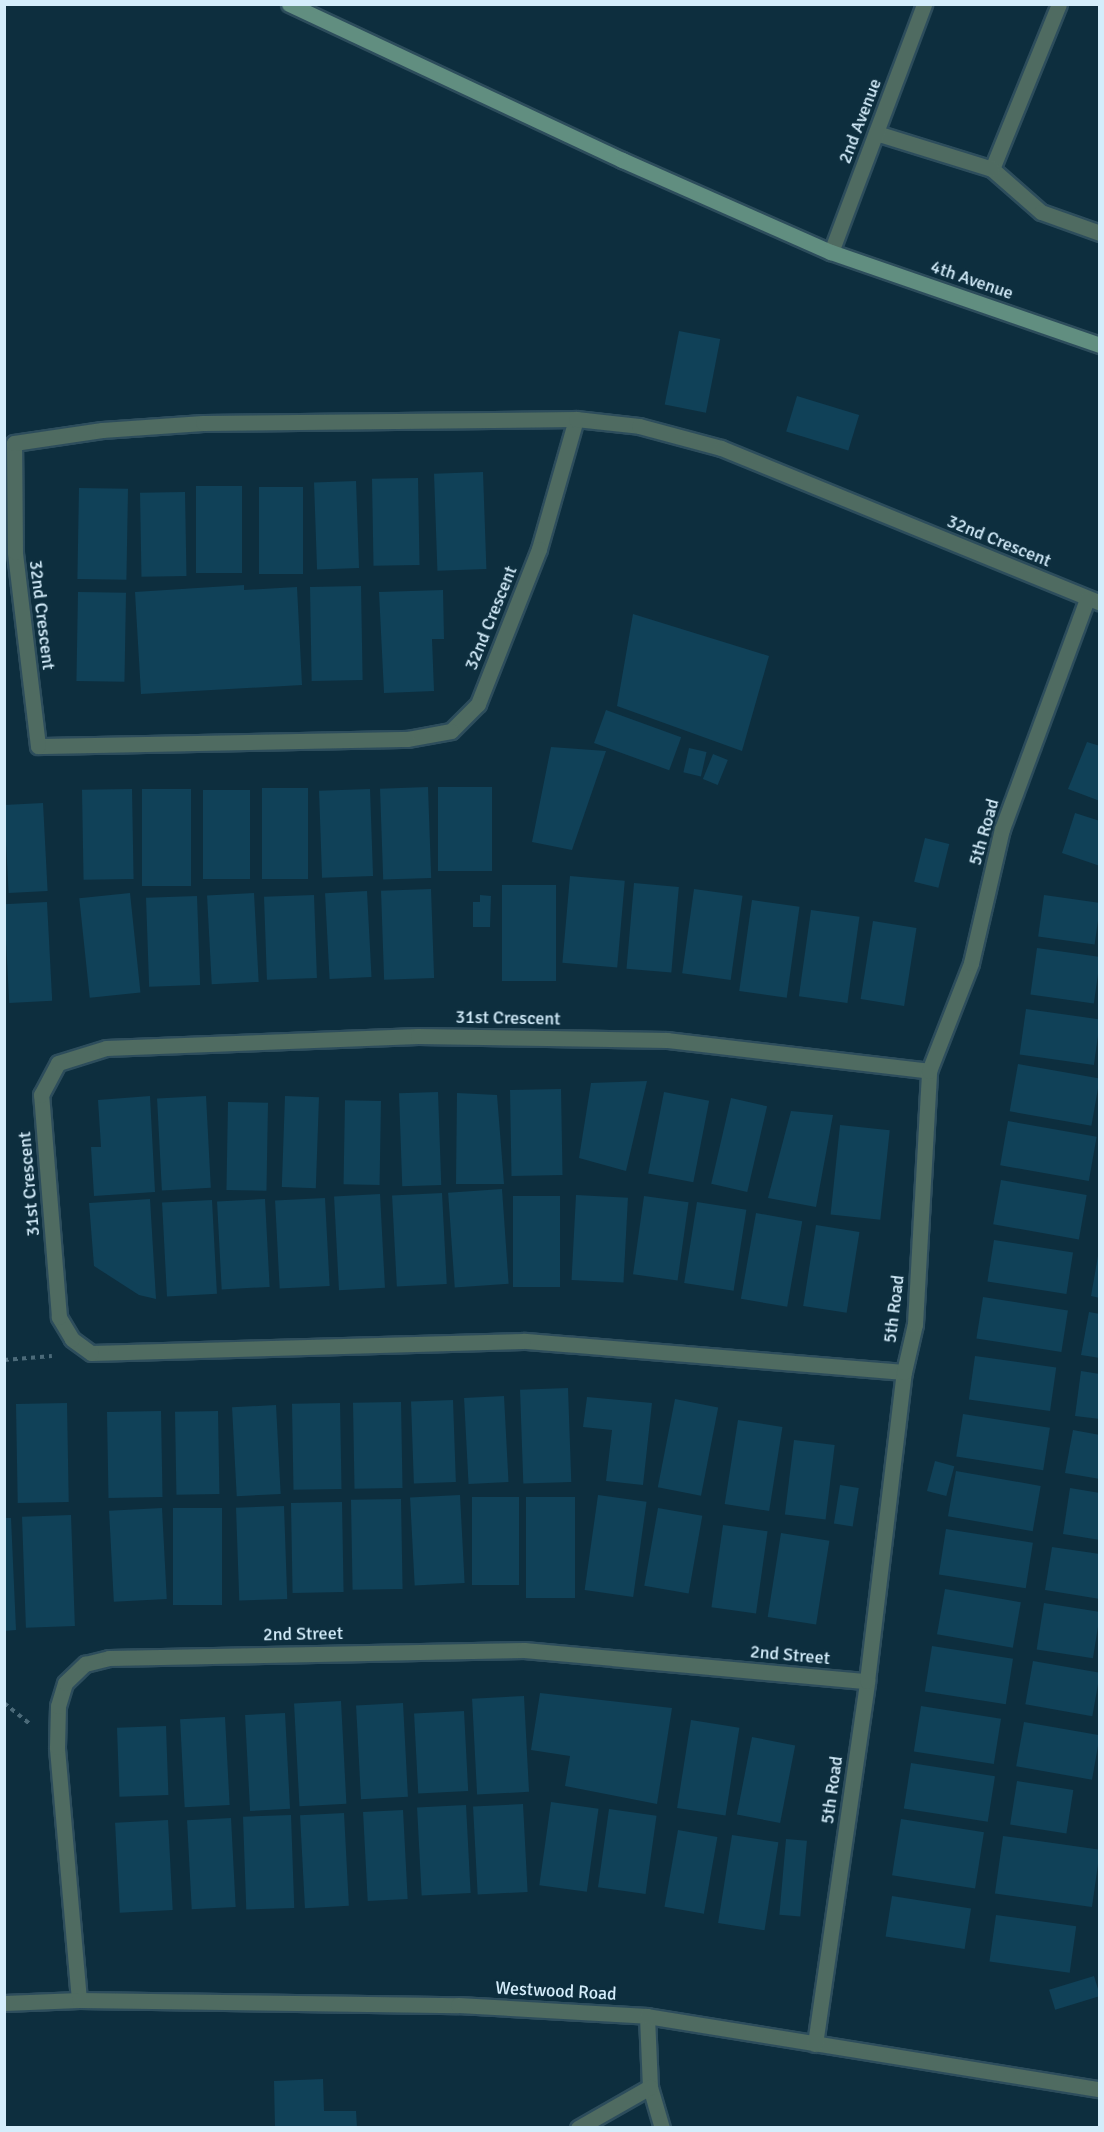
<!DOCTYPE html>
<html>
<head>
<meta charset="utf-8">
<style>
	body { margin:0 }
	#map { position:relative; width:1104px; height:2132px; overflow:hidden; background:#0d2e3e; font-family:Signika,sans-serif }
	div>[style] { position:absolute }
	.building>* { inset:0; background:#104158; transform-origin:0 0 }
	.path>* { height:4px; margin-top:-2px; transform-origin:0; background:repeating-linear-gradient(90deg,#4b6a79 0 4.5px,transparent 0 9px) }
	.roads { filter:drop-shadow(2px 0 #2d4d5c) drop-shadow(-2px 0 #2d4d5c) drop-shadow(0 2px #2d4d5c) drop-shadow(0 -2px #2d4d5c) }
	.lane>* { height:15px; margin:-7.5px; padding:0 7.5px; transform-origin:7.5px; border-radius:7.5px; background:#4f6b61 }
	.street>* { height:15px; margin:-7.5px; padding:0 7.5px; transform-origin:7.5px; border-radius:7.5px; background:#4f6b61 }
	.secondary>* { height:15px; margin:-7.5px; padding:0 7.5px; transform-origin:7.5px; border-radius:7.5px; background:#618e80 }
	span { translate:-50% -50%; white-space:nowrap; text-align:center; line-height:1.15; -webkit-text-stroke:5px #0d2e3e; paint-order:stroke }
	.street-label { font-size:18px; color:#d4edfb }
	.frame { position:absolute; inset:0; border:6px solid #d4edfb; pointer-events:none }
</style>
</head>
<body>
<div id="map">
	<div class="building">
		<div style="left:679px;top:331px;width:42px;height:75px;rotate:11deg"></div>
		<div style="left:797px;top:396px;width:65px;height:37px;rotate:17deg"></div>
		<div style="left:483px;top:472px;width:97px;height:49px;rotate:88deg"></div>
		<div style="left:418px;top:478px;width:87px;height:46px;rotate:89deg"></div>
		<div style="left:356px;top:481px;width:87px;height:42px;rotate:88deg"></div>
		<div style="left:196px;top:486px;width:46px;height:87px"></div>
		<div style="left:259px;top:487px;width:44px;height:87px"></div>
		<div style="left:79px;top:488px;width:49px;height:91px;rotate:1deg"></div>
		<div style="left:185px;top:492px;width:84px;height:45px;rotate:89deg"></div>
		<div style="clip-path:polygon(244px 585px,244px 590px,297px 587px,302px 685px,141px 694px,135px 592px)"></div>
		<div style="left:361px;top:586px;width:94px;height:51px;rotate:89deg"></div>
		<div style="clip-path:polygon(443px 590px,444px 639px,432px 639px,434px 691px,384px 693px,379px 592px)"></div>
		<div style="left:78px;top:592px;width:48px;height:89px;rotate:1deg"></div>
		<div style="clip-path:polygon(633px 614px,769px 656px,742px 751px,617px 706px)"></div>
		<div style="left:606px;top:710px;width:80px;height:35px;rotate:20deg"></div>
		<div style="clip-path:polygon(1087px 742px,1100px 746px,1100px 801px,1068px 789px)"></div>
		<div style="clip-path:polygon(551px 747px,606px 751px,572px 850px,532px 842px)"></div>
		<div style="left:689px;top:748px;width:18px;height:25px;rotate:13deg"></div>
		<div style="left:713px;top:754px;width:16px;height:27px;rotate:22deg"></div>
		<div style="left:428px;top:787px;width:91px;height:48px;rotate:88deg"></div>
		<div style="left:438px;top:787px;width:54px;height:84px"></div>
		<div style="left:262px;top:788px;width:46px;height:91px"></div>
		<div style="left:132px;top:789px;width:90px;height:50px;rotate:89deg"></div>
		<div style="left:142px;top:789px;width:49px;height:97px"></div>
		<div style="left:370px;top:789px;width:87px;height:51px;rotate:88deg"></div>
		<div style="left:203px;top:790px;width:47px;height:89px"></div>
		<div style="left:43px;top:803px;width:88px;height:39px;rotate:87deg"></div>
		<div style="clip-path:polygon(1075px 813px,1100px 821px,1100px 866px,1062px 853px)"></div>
		<div style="left:925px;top:838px;width:25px;height:45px;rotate:14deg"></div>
		<div style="left:570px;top:876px;width:55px;height:87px;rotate:5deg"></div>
		<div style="left:634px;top:883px;width:45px;height:86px;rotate:5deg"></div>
		<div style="left:502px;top:885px;width:54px;height:96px"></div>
		<div style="left:431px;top:889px;width:89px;height:50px;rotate:88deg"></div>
		<div style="left:694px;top:889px;width:49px;height:85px;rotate:8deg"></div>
		<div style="left:367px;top:891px;width:86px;height:42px;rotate:87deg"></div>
		<div style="left:130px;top:893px;width:100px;height:51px;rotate:84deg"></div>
		<div style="left:254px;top:893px;width:89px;height:47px;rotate:87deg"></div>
		<div style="left:314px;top:895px;width:83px;height:50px;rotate:88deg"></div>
		<div style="clip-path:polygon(480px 895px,491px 896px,490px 927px,473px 927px,473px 902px,480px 902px)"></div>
		<div style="left:1044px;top:895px;width:57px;height:42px;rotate:8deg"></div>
		<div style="left:197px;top:896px;width:89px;height:51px;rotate:88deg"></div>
		<div style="left:752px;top:900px;width:48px;height:92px;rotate:8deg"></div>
		<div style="left:47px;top:902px;width:99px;height:43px;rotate:87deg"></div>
		<div style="left:811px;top:910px;width:49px;height:87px;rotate:8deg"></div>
		<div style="left:873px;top:921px;width:44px;height:79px;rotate:9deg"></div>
		<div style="left:1037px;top:948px;width:64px;height:47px;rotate:8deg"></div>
		<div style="left:1026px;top:1009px;width:75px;height:46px;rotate:8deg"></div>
		<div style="left:1018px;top:1064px;width:83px;height:48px;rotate:10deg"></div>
		<div style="clip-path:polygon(647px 1081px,626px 1171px,579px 1158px,591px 1083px)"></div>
		<div style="left:561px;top:1089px;width:86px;height:51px;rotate:89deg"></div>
		<div style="left:438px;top:1092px;width:93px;height:39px;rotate:88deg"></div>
		<div style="left:664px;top:1092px;width:46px;height:83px;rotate:11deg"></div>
		<div style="clip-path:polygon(457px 1093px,497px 1095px,504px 1184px,456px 1184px)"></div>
		<div style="clip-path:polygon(150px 1096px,155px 1192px,94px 1196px,91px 1147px,101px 1147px,98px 1100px)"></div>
		<div style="left:206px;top:1096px;width:92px;height:49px;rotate:87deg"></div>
		<div style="left:285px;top:1096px;width:34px;height:91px;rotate:2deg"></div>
		<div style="left:731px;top:1098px;width:37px;height:88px;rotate:13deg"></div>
		<div style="left:381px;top:1101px;width:84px;height:36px;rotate:91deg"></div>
		<div style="left:228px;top:1102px;width:40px;height:88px;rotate:1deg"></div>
		<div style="clip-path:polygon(791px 1111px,833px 1115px,816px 1207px,768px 1198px)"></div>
		<div style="left:1008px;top:1121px;width:90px;height:45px;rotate:10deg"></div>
		<div style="left:840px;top:1125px;width:50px;height:90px;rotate:6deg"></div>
		<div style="left:1001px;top:1180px;width:87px;height:45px;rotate:10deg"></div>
		<div style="left:502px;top:1189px;width:95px;height:54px;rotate:86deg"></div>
		<div style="left:442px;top:1193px;width:91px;height:50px;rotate:87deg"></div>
		<div style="left:380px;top:1194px;width:94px;height:46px;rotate:87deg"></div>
		<div style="left:576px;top:1195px;width:52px;height:85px;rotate:3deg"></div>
		<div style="left:513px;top:1196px;width:47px;height:91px"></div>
		<div style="left:644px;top:1196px;width:45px;height:79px;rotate:8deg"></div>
		<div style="left:325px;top:1198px;width:88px;height:50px;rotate:87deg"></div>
		<div style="clip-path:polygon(150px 1199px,156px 1299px,139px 1295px,94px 1266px,89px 1203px)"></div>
		<div style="left:265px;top:1199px;width:88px;height:48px;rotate:87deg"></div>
		<div style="left:212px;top:1200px;width:94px;height:50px;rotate:87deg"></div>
		<div style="left:697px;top:1202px;width:50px;height:82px;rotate:9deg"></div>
		<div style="left:756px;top:1213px;width:47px;height:87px;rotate:10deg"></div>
		<div style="left:816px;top:1225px;width:44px;height:82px;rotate:9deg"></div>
		<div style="left:994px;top:1240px;width:80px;height:42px;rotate:9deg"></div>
		<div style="clip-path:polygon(1098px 1256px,1100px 1256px,1100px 1298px,1091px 1296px)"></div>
		<div style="left:983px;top:1297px;width:86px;height:42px;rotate:9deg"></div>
		<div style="clip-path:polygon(1089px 1312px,1100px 1314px,1100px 1358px,1081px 1355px)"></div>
		<div style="left:975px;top:1356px;width:82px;height:44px;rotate:8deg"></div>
		<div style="clip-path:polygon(1081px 1371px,1100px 1374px,1100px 1419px,1075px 1416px)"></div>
		<div style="left:568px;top:1388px;width:94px;height:48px;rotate:88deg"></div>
		<div style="left:504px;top:1396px;width:86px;height:40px;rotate:87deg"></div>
		<div style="clip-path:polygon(587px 1397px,652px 1403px,643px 1485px,606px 1481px,612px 1430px,583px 1427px)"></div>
		<div style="left:675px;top:1399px;width:44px;height:90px;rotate:11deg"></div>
		<div style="left:453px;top:1400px;width:82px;height:42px;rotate:88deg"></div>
		<div style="left:401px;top:1402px;width:86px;height:48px;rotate:89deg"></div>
		<div style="left:67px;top:1403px;width:99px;height:51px;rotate:89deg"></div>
		<div style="left:340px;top:1403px;width:86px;height:48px;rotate:89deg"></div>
		<div style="left:276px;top:1405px;width:89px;height:44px;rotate:87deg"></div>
		<div style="left:161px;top:1411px;width:86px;height:54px;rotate:89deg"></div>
		<div style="left:218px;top:1411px;width:83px;height:43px;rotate:89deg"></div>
		<div style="left:963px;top:1414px;width:88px;height:43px;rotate:9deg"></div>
		<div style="left:738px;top:1420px;width:45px;height:85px;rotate:9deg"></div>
		<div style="clip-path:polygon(1073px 1430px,1100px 1435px,1100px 1479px,1065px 1473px)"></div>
		<div style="left:794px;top:1440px;width:41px;height:75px;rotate:7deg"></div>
		<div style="left:935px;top:1461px;width:20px;height:31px;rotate:15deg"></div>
		<div style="left:956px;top:1471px;width:86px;height:46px;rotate:10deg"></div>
		<div style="left:840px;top:1485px;width:19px;height:39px;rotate:9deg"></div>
		<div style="clip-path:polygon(1070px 1488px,1100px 1493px,1100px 1540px,1063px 1534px)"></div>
		<div style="left:460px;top:1495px;width:88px;height:50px;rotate:87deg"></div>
		<div style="left:598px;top:1495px;width:49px;height:96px;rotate:8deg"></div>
		<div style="left:472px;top:1497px;width:47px;height:88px"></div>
		<div style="left:526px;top:1497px;width:49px;height:101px"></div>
		<div style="left:401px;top:1499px;width:90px;height:50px;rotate:89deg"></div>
		<div style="left:342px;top:1502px;width:90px;height:51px;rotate:89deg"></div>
		<div style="left:284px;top:1506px;width:93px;height:48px;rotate:88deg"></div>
		<div style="left:162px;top:1508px;width:91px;height:53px;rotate:87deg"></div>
		<div style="left:173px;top:1508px;width:49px;height:97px"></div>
		<div style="left:658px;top:1508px;width:45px;height:79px;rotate:10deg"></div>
		<div style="left:71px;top:1515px;width:111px;height:49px;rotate:88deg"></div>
		<div style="clip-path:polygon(4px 1518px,11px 1518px,16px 1630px,4px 1631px)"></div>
		<div style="left:723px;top:1525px;width:45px;height:83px;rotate:8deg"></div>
		<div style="left:946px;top:1529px;width:88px;height:46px;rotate:9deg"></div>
		<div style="left:781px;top:1533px;width:49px;height:85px;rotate:9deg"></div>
		<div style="clip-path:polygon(1052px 1547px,1100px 1554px,1100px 1599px,1045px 1590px)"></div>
		<div style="left:945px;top:1589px;width:77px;height:46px;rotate:10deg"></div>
		<div style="left:1044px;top:1603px;width:57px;height:47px;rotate:9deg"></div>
		<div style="left:932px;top:1646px;width:82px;height:46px;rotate:9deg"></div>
		<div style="left:1033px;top:1661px;width:68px;height:44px;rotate:10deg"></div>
		<div style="clip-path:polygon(540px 1693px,672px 1708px,657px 1804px,565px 1786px,570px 1756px,531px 1750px)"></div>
		<div style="left:524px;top:1696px;width:96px;height:52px;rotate:87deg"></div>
		<div style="left:341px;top:1701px;width:103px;height:47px;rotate:87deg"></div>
		<div style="left:403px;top:1703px;width:94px;height:47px;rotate:87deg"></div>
		<div style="left:921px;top:1706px;width:81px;height:46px;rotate:9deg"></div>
		<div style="left:464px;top:1711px;width:80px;height:50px;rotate:87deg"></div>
		<div style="left:285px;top:1713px;width:96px;height:40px;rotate:87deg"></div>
		<div style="left:225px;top:1717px;width:88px;height:45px;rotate:87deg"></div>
		<div style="left:691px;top:1720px;width:49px;height:89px;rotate:9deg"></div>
		<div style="left:1024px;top:1722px;width:77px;height:45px;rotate:10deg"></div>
		<div style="left:166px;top:1726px;width:69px;height:49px;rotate:88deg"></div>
		<div style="left:752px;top:1737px;width:44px;height:79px;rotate:11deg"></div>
		<div style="left:911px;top:1763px;width:85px;height:46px;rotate:9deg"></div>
		<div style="left:1017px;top:1781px;width:57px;height:44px;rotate:9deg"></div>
		<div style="left:551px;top:1802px;width:48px;height:84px;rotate:8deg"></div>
		<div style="left:523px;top:1804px;width:88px;height:50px;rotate:87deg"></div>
		<div style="left:466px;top:1805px;width:88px;height:49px;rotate:87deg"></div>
		<div style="left:609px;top:1809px;width:48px;height:79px;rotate:8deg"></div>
		<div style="left:403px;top:1810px;width:89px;height:40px;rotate:87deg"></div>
		<div style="left:344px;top:1813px;width:93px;height:44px;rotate:87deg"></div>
		<div style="left:291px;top:1815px;width:93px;height:48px;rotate:88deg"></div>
		<div style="left:231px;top:1818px;width:89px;height:44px;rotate:87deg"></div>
		<div style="left:901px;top:1819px;width:84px;height:57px;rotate:9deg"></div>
		<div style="left:168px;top:1820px;width:90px;height:53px;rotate:87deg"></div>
		<div style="left:678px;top:1830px;width:40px;height:78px;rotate:10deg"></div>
		<div style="left:732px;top:1835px;width:47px;height:89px;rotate:9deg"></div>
		<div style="left:1003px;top:1836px;width:98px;height:58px;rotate:8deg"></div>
		<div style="left:786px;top:1839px;width:21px;height:76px;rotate:5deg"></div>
		<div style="left:892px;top:1896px;width:80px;height:41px;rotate:9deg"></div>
		<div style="left:996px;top:1915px;width:81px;height:47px;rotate:8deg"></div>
		<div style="left:1094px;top:1976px;width:21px;height:47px;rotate:73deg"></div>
		<div style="clip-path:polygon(323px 2079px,324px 2111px,356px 2111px,357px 2128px,275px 2128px,274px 2081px)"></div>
	</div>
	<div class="path">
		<div style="left:4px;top:1360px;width:48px;rotate:-4.8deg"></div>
		<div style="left:4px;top:1703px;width:32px;rotate:39deg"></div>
	</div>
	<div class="roads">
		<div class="lane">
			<div style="left:647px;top:2016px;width:71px;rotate:87.6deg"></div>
			<div style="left:650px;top:2087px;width:43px;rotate:73.7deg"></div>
			<div style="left:578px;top:2128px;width:83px;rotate:-29.7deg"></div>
		</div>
		<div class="street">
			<div style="left:1059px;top:4px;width:178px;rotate:112.1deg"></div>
			<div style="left:992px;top:169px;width:65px;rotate:41.3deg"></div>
			<div style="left:1041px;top:212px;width:63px;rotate:19.6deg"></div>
			<div style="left:876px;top:133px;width:121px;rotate:17.2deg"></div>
			<div style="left:831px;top:252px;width:265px;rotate:-69.4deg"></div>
			<div style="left:576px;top:419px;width:135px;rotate:105.9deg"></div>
			<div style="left:539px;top:549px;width:167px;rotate:111.5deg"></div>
			<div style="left:478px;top:704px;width:38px;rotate:135deg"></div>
			<div style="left:451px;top:731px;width:45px;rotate:169.7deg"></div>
			<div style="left:407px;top:739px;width:369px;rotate:178.9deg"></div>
			<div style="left:38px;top:746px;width:195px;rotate:-96.8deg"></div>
			<div style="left:15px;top:552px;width:109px;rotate:-90.5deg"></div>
			<div style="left:14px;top:443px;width:89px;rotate:-8.4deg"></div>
			<div style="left:102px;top:430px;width:101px;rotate:-4deg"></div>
			<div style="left:203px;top:423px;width:373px;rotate:-0.6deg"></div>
			<div style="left:576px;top:419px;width:63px;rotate:6.3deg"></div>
			<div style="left:639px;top:426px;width:85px;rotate:15deg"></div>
			<div style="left:721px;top:448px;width:409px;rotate:22.2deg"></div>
			<div style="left:904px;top:1372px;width:382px;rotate:-175.3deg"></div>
			<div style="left:523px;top:1341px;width:432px;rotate:178.4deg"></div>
			<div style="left:91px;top:1353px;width:24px;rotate:-144deg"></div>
			<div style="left:72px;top:1339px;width:26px;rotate:-121deg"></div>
			<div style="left:59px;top:1317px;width:223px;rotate:-94.6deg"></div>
			<div style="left:41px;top:1095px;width:36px;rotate:-62deg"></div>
			<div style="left:58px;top:1063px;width:50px;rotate:-17.4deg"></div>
			<div style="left:106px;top:1048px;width:312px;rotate:-2.2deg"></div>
			<div style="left:418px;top:1036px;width:249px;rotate:0.9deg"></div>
			<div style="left:667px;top:1040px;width:264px;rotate:6.7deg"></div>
			<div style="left:79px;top:2000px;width:254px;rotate:-95deg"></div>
			<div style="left:57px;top:1747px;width:41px;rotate:-88.6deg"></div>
			<div style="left:58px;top:1706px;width:24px;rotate:-73deg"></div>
			<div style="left:65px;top:1683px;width:28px;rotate:-44deg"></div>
			<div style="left:85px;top:1664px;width:25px;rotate:-14deg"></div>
			<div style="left:109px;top:1658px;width:415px;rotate:-1.1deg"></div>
			<div style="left:524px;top:1650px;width:344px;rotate:5.2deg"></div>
			<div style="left:4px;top:2003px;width:75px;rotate:-2.3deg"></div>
			<div style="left:79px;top:2000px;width:379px;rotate:0.8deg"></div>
			<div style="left:458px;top:2005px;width:189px;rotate:3.3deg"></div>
			<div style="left:647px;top:2016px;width:459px;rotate:9.2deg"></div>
			<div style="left:815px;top:2044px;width:367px;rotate:-81.8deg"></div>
			<div style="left:867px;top:1681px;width:311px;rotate:-83.2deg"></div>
			<div style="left:904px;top:1372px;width:49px;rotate:-77.1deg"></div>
			<div style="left:915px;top:1324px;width:253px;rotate:-86.8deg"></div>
			<div style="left:929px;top:1071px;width:116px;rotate:-68.7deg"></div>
			<div style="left:971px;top:963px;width:138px;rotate:-77deg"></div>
			<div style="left:1002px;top:829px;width:245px;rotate:-69.7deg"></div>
		</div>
		<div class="secondary">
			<div style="left:289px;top:4px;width:368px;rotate:25.1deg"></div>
			<div style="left:622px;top:160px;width:228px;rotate:23.8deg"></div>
			<div style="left:831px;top:252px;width:285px;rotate:19.1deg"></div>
		</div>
	</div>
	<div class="street-label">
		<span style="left:860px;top:121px;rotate:-69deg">2nd Avenue</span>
		<span style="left:972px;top:280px;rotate:19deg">4th Avenue</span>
		<span style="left:999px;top:541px;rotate:22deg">32nd Crescent</span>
		<span style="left:42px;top:615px;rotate:83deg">32nd Crescent</span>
		<span style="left:491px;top:618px;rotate:-68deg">32nd Crescent</span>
		<span style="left:984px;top:832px;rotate:-74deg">5th Road</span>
		<span style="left:508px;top:1018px;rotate:1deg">31st Crescent</span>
		<span style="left:29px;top:1184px;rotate:-95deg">31st Crescent</span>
		<span style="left:894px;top:1309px;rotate:-83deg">5th Road</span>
		<span style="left:303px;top:1634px;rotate:-1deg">2nd Street</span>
		<span style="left:790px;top:1655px;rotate:5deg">2nd Street</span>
		<span style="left:832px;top:1790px;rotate:-82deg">5th Road</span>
		<span style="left:556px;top:1991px;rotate:3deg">Westwood Road</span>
	</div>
	<div class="frame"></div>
</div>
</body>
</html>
